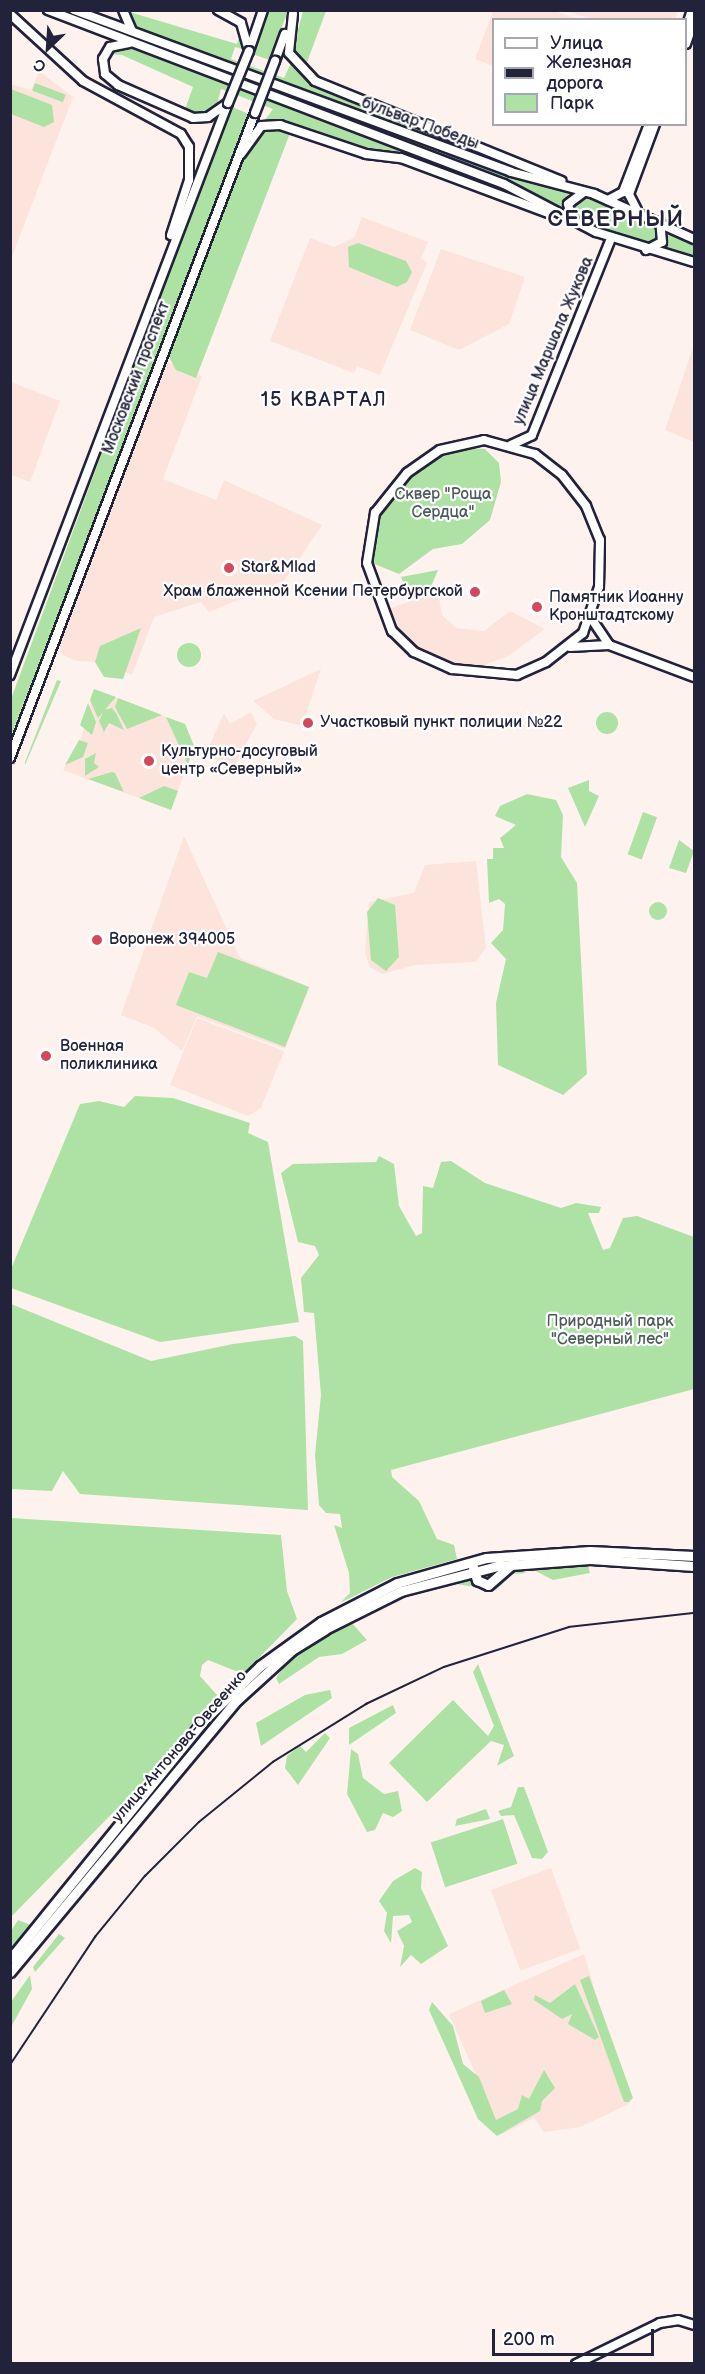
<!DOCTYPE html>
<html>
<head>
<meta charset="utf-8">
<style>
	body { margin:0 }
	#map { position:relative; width:705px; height:2374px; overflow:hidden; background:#fef2ef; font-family:"Balsamiq Sans",sans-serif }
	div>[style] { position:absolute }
	.built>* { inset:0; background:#fce3dc; transform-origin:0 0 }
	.green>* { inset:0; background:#ade2a4; transform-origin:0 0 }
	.round { border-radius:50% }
	.roads { filter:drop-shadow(2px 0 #22223b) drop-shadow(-2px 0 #22223b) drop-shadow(0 2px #22223b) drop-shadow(0 -2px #22223b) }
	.secondary>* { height:8px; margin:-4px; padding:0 4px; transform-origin:4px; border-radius:4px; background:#fff }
	.primary>* { height:8px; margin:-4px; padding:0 4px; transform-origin:4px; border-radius:4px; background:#fff }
	.highway>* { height:9px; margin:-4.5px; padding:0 4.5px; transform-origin:4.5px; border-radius:4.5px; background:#fff }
	.rail>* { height:1.5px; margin:-0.75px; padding:0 0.75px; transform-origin:0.75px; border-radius:0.75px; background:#22223b }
	.bridges { filter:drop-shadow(2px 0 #22223b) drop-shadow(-2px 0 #22223b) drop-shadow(0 2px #22223b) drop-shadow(0 -2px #22223b) }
	.primary-bridge>* { height:8px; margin:-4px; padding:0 4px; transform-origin:4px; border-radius:4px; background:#fff }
	.dots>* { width:16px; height:16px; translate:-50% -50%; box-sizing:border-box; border:3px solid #fff; border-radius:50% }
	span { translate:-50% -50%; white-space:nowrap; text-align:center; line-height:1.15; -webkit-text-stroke:4.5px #fff; paint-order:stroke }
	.street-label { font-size:16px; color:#22223b }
	.park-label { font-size:16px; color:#4c5c5a }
	.poi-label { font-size:16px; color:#22223b }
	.left { translate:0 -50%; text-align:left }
	.right { translate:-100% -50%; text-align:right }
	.quarter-label { font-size:20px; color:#22223b; letter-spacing:1.5px }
	.district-label { font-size:22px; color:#22223b; font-weight:700; letter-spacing:1.5px }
	.frame { position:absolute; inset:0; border:12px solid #22223b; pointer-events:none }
	.legend { position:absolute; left:492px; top:18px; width:195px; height:108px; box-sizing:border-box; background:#fff; border:2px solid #a7a7b1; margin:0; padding:8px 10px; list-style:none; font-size:18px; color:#22223b }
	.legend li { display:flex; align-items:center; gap:12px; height:30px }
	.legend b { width:30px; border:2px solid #a7a7b1 }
	.north { position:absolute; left:18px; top:18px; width:60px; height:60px; -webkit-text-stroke:4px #fff; paint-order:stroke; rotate:205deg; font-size:16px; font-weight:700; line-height:24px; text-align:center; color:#22223b }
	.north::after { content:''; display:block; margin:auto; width:21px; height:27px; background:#22223b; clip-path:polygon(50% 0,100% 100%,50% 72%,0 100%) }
	.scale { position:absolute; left:492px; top:2329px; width:162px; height:27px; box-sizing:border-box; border:3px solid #22223b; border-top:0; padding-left:8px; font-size:18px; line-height:21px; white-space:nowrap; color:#22223b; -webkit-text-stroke:4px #fff; paint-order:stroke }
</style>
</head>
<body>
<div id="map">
	<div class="built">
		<div style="clip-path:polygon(493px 11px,554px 11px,578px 19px,494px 20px,493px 66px,475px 59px)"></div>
		<div style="clip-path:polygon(568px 11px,678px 10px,678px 11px,675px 19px,593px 20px)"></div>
		<div style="clip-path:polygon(39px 71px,73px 97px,11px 259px,11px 84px,31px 90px)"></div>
		<div style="clip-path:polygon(362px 217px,428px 242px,421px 258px,427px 263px,380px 375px,357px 366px,354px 373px,270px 341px,310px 238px,334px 247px,354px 238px)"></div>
		<div style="clip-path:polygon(441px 249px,525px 277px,509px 324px,459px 350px,410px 330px)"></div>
		<div style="clip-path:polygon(694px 345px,694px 442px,665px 430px)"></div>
		<div style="clip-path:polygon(165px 361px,202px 376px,163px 479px,216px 500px,224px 480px,322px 525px,284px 581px,209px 612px,201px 602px,154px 617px,132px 675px,98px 662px,77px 661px,62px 655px,59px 645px)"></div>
		<div style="clip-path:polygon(11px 382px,60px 401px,30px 482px,11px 475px)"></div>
		<div style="clip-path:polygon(438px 592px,442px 615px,456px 628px,484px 631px,510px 611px,545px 629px,508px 656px,477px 668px,424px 655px,395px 624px,388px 609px)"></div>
		<div style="clip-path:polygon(321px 669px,302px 726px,274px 719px,253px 701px)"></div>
		<div style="clip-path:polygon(94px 689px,185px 724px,194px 746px,171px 810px,63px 770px,81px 739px)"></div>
		<div style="clip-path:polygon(251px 712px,257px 724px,234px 766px,205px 756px,224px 713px,230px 724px)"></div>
		<div style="clip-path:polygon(184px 836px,240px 958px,310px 987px,285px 1049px,197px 1016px,182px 1051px,154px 1028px,121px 1015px)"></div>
		<div style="clip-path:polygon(476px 861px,486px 948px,475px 962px,415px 965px,382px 974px,370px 967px,365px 953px,369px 902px,414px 893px,425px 865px)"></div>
		<div style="clip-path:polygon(197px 1018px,284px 1051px,261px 1108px,248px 1116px,170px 1085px)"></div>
		<div style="left:551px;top:1868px;width:86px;height:64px;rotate:70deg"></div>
		<div style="clip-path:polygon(584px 1954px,629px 2104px,580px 2127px,544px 2132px,534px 2118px,502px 2134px,449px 2014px)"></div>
	</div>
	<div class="green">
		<div style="clip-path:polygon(56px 11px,505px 176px,569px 193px,561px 213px,520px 189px)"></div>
		<div style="clip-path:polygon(126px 11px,237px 44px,241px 31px,242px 49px,235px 47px,231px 59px,284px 78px,291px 63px,315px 85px,541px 175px,133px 27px)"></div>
		<div style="clip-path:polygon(269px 11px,288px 11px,269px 60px,253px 54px)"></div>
		<div style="clip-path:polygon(303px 11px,326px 11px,306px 65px,292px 53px)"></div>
		<div style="clip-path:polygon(129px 47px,478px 177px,526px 201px,306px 127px,265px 120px,273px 109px,221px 89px,216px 109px,197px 116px,184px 112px,193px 87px,122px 55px,109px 54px)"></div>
		<div style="left:35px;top:83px;width:33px;height:8px;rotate:21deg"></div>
		<div style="clip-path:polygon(11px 89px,52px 105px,54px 122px,44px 127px,11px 114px)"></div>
		<div style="clip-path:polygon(230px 106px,251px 115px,11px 736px,11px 699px)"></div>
		<div style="clip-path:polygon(292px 128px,196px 378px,176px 370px,169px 357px,178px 322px,237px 158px,257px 130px)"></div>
		<div style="clip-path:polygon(585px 196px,653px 222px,660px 234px,657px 241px,644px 245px,577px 220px,572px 204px)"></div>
		<div style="clip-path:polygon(670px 230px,694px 243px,694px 256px,661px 248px)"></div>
		<div style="clip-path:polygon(358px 243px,406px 261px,412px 272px,407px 282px,397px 287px,349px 267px,348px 247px)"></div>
		<div style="clip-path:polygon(467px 448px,485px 449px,499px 463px,501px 482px,490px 520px,462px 544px,433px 549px,399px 574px,372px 563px,380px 515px,406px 481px,445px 452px)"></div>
		<div style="clip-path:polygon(438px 570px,430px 589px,410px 599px,401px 577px)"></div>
		<div style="clip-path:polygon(141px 628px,123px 679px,104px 677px,95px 662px,100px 646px)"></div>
		<div class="round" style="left:177px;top:643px;width:24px;height:24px"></div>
		<div style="clip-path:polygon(57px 680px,61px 681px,25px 765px,25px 762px)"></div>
		<div style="clip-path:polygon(94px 689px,116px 697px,98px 718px,90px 700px)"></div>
		<div style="clip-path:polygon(118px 698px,162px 715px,127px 729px,115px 707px)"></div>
		<div style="clip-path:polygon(88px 703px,96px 722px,92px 735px,80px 725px)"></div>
		<div style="clip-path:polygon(112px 708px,116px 713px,124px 730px,109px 723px,104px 732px,99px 721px,104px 710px)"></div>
		<div class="round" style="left:596px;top:712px;width:22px;height:22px"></div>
		<div style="clip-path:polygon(166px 717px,185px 724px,194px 746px,188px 765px)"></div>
		<div style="clip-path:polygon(79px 740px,88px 743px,83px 757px,65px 765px)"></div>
		<div style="clip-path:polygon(96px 753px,94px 763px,99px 767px,85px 776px,85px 759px)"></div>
		<div style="clip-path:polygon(115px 773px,124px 792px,88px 779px,112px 772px)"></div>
		<div style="clip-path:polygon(589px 780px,589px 791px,599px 796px,585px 827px,568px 788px)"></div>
		<div style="clip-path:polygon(164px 786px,178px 791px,171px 810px,139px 798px)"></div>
		<div style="clip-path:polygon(527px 794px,556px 800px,563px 815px,561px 857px,577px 883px,587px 1074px,563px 1095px,498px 1065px,496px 1003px,506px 959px,491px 943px,503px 930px,505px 904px,499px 899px,489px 903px,487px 859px,493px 859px,493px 848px,504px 848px,500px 838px,516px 825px,495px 816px,500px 806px)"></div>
		<div style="left:643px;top:812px;width:15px;height:45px;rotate:20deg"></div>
		<div style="clip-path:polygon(679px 840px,694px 851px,686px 873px,669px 868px)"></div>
		<div style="clip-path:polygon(378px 898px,395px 905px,399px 957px,386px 971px,371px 960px,367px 912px)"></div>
		<div class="round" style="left:649px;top:902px;width:18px;height:18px"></div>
		<div style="clip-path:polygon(218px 952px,309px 987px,285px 1047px,176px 1005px,189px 972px,207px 978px)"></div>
		<div style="clip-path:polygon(135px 1096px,173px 1098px,250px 1123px,248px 1133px,268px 1142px,299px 1322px,160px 1342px,11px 1288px,11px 1269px,80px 1104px,99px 1101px,124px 1107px)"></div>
		<div style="clip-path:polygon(379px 1156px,394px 1164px,399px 1206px,416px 1236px,422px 1233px,423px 1186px,433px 1188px,441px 1162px,451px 1161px,485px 1183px,561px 1208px,576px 1203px,601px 1207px,599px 1213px,588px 1213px,603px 1250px,610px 1248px,623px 1218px,637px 1216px,694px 1237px,694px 1389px,391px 1470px,392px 1477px,419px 1501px,437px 1539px,454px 1545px,457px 1559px,392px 1577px,340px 1603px,350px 1593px,349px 1573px,334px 1525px,342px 1528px,340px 1514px,326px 1513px,319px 1505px,315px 1455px,321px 1395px,314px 1313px,304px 1312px,301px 1278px,319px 1255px,315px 1246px,298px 1242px,281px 1173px,293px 1164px,376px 1162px)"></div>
		<div style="clip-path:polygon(11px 1304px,151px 1361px,233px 1344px,295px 1336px,303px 1341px,308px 1510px,80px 1494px,63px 1471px,52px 1491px,11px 1489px)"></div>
		<div style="clip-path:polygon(11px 1518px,281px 1535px,287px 1591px,297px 1619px,243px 1674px,208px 1660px,202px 1665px,200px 1676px,217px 1695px,140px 1785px,11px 1917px)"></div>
		<div style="clip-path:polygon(588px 1566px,590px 1573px,553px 1580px,530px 1568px)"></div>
		<div style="clip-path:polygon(520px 1569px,526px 1573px,513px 1574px,496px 1590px,456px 1584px,455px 1579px,471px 1575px,479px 1586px,494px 1588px,511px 1570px)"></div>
		<div style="clip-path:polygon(350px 1621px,367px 1640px,342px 1654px,319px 1657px,279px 1684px,276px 1678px,288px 1660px)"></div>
		<div style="clip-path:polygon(478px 1664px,514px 1756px,497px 1766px,504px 1745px,491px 1741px,427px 1802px,389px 1763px,453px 1700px,488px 1736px,494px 1726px,473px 1672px)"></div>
		<div style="clip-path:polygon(330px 1690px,332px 1698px,261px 1746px,256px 1723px,305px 1695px)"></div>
		<div style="clip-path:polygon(393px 1705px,396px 1713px,349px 1745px,349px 1728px)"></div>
		<div style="clip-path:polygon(325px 1733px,330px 1738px,298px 1785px,285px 1768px,287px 1756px,300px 1746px,306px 1752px)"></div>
		<div style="clip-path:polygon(351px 1749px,358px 1754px,363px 1778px,384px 1794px,398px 1791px,402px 1811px,393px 1817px,383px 1813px,375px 1830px,367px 1832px,347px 1794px)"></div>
		<div style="clip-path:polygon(518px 1787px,524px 1787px,548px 1852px,542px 1859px,532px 1858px,514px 1815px,501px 1816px,498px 1811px,511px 1807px)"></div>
		<div style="clip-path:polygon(486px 1809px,490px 1819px,455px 1826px,457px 1819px)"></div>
		<div style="left:503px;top:1819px;width:47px;height:76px;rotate:72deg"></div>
		<div style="clip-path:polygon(415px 1868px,422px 1872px,421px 1888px,448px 1946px,421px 1964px,411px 1955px,400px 1967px,404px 1946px,397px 1931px,412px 1922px,409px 1915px,393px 1916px,391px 1943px,384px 1931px,387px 1913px,379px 1901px,393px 1881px)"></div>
		<div style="clip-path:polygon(18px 1920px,31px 1925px,11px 1953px,11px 1931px)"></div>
		<div style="clip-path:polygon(59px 1934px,65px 1938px,35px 1972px,33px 1967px)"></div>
		<div style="clip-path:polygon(30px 1975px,32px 1989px,11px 2027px,11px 2002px)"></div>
		<div style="clip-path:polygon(589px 1976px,633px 2098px,629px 2102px,624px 2102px,580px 1980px)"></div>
		<div style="clip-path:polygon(575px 1984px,599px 2037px,595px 2040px,568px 2024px,572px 2014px,562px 2019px,534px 2000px,535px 1995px,550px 2003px)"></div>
		<div style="clip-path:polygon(504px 1990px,512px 2004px,485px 2013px,481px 2001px)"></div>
		<div style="clip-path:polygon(432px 2002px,453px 2026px,463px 2064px,479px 2077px,496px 2120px,518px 2109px,522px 2095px,529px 2099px,544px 2070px,555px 2088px,542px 2101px,540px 2111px,497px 2136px,478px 2119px,429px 2010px)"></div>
	</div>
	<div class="roads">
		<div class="secondary">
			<div style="left:686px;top:28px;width:19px;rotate:-72deg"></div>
			<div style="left:686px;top:44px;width:24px;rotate:-71deg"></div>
			<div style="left:608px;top:200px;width:17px;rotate:-28deg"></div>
			<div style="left:623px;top:192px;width:73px;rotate:-69.1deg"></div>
			<div style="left:637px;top:210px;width:18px;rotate:-117deg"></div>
			<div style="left:629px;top:194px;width:75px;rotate:-69.6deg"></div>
			<div style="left:484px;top:440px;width:53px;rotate:15.4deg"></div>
			<div style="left:535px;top:454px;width:34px;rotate:38deg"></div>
			<div style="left:562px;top:475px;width:39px;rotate:52deg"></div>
			<div style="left:586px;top:506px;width:37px;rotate:68deg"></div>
			<div style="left:600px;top:540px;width:47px;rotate:91.2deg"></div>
			<div style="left:599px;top:587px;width:49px;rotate:109.2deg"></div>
			<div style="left:583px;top:633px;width:47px;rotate:141.9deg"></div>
			<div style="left:546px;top:662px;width:32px;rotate:156deg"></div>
			<div style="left:517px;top:675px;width:65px;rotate:-174.7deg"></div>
			<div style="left:452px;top:669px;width:42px;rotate:-155.9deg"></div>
			<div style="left:414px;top:652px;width:30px;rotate:-136deg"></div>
			<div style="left:392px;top:631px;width:72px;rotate:-110.2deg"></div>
			<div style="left:367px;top:563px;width:51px;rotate:-80.9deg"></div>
			<div style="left:375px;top:513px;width:51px;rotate:-51.3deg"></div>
			<div style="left:407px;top:473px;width:40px;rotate:-34.9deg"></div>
			<div style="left:440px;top:450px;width:45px;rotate:-12.8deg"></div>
			<div style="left:511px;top:445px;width:23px;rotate:-25deg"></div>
			<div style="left:532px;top:435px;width:212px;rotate:-68.1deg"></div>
			<div style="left:591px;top:618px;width:32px;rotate:56deg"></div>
			<div style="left:570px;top:647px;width:39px;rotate:-3deg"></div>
			<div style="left:609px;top:645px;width:91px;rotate:20.6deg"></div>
			<div style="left:576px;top:2364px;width:93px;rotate:-26deg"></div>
			<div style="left:660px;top:2323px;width:18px;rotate:-9deg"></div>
			<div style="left:678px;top:2320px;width:17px;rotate:17deg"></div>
		</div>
		<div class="primary">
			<div style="left:48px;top:10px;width:488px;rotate:20.9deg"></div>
			<div style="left:504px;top:184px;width:104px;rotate:27.6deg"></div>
			<div style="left:596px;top:232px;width:102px;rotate:17deg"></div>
			<div style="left:74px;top:10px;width:466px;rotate:20.3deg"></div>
			<div style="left:511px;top:172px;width:86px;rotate:14.8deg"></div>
			<div style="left:594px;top:194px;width:110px;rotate:24.2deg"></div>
			<div style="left:123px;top:10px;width:23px;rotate:67deg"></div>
			<div style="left:218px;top:10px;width:26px;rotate:29deg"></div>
			<div style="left:241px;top:23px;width:29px;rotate:74deg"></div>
			<div style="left:10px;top:14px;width:99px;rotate:42.5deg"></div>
			<div style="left:83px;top:81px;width:111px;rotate:28.4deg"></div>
			<div style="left:181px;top:134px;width:15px;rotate:58deg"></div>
			<div style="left:189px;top:147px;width:33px;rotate:90deg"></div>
			<div style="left:189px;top:180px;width:58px;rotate:108.1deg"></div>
			<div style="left:293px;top:14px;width:39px;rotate:96deg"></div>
			<div style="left:289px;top:53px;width:38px;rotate:47deg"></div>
			<div style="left:315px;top:81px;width:266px;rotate:22.1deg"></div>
			<div style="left:129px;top:43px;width:19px;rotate:168deg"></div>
			<div style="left:110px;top:47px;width:14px;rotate:120deg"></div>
			<div style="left:103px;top:59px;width:15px;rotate:82deg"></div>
			<div style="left:105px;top:74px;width:17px;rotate:40deg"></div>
			<div style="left:118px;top:85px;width:82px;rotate:23.7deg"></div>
			<div style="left:193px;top:118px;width:15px;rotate:-4deg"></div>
			<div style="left:208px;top:117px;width:24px;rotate:-35deg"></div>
			<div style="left:249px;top:51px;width:43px;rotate:-71.1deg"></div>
			<div style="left:275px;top:61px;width:29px;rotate:-70deg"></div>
			<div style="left:241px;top:154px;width:34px;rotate:-54deg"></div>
			<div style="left:261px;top:126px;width:19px;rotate:-3deg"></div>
			<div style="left:280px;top:125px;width:91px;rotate:18.6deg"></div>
			<div style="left:366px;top:154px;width:35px;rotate:7deg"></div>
			<div style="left:401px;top:158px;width:157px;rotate:20.5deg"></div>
			<div style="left:572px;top:221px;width:17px;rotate:-103deg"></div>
			<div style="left:568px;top:204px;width:20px;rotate:-37deg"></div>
			<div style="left:646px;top:250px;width:18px;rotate:-27deg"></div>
			<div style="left:662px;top:242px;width:21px;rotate:-95deg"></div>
			<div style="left:10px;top:675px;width:612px;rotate:-69.14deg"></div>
			<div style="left:10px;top:758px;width:690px;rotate:-69.2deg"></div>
		</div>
		<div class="highway">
			<div style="left:473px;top:1567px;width:14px;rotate:73deg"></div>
			<div style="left:477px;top:1580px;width:12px;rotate:24deg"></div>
			<div style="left:488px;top:1585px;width:32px;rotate:-41deg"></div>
			<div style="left:10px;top:1959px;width:309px;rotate:-50.9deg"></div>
			<div style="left:205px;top:1719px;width:76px;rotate:-43.9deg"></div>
			<div style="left:260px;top:1666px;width:75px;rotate:-35.8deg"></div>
			<div style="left:321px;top:1622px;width:85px;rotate:-27.2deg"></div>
			<div style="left:397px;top:1583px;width:92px;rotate:-15.7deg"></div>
			<div style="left:486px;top:1558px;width:104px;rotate:-3.9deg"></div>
			<div style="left:590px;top:1551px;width:104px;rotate:2.8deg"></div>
			<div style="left:10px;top:1972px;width:354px;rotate:-50.2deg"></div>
			<div style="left:237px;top:1700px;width:74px;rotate:-42.3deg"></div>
			<div style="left:292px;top:1650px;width:39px;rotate:-32deg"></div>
			<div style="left:325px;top:1629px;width:85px;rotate:-26.6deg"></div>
			<div style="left:401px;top:1591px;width:100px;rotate:-14.5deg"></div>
			<div style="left:498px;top:1566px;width:92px;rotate:-4.4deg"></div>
			<div style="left:590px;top:1559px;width:104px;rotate:3.9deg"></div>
		</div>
	</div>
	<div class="rail">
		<div style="left:10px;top:2065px;width:154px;rotate:-56.4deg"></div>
		<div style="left:95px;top:1937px;width:79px;rotate:-50.7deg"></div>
		<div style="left:145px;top:1876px;width:76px;rotate:-45deg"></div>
		<div style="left:199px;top:1822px;width:95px;rotate:-39deg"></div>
		<div style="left:273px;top:1762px;width:110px;rotate:-31.9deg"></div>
		<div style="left:366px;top:1704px;width:86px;rotate:-25.4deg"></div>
		<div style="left:444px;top:1667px;width:131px;rotate:-17.7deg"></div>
		<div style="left:569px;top:1627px;width:126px;rotate:-6.4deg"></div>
	</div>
	<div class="bridges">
		<div class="primary-bridge">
			<div style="left:228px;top:103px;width:56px;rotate:-68deg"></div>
			<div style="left:255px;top:113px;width:56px;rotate:-69deg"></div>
		</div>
	</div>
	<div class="dots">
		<div style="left:229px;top:568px;background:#d1495b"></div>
		<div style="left:475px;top:592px;background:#d1495b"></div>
		<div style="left:537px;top:607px;background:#d1495b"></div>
		<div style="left:308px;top:723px;background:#d1495b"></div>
		<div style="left:149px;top:761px;background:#d1495b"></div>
		<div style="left:97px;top:940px;background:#d1495b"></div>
		<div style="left:46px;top:1056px;background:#d1495b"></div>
	</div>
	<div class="street-label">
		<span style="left:420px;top:124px;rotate:20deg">бульвар Победы</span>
		<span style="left:554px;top:341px;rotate:-67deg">улица Маршала Жукова</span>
		<span style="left:137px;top:378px;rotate:-69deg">Московский проспект</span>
		<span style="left:180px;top:1747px;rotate:-49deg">улица Антонова-Овсеенко</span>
	</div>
	<div class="park-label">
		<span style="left:443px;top:504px">Сквер "Роща<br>Сердца"</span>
		<span style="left:610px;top:1331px">Природный парк<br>"Северный лес"</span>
	</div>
	<div class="poi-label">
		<span class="left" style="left:241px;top:568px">Star&amp;Mlad</span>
		<span class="right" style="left:463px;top:592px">Храм блаженной Ксении Петербургской</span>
		<span class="left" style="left:549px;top:607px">Памятник Иоанну<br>Кронштадтскому</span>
		<span class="left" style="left:320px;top:723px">Участковый пункт полиции №22</span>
		<span class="left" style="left:161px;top:761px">Культурно-досуговый<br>центр «Северный»</span>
		<span class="left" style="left:109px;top:940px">Воронеж 394005</span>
		<span class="left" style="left:60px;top:1056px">Военная<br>поликлиника</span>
	</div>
	<div class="quarter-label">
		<span style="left:324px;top:400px">15 КВАРТАЛ</span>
	</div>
	<div class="district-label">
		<span style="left:616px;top:220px">СЕВЕРНЫЙ</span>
	</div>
	<div class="frame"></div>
	<ul class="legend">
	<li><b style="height:8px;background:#fff"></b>Улица</li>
	<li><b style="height:8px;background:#22223b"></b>Железная дорога</li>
	<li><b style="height:16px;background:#ade2a4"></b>Парк</li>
	</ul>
	<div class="north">С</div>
	<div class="scale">200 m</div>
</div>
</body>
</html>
